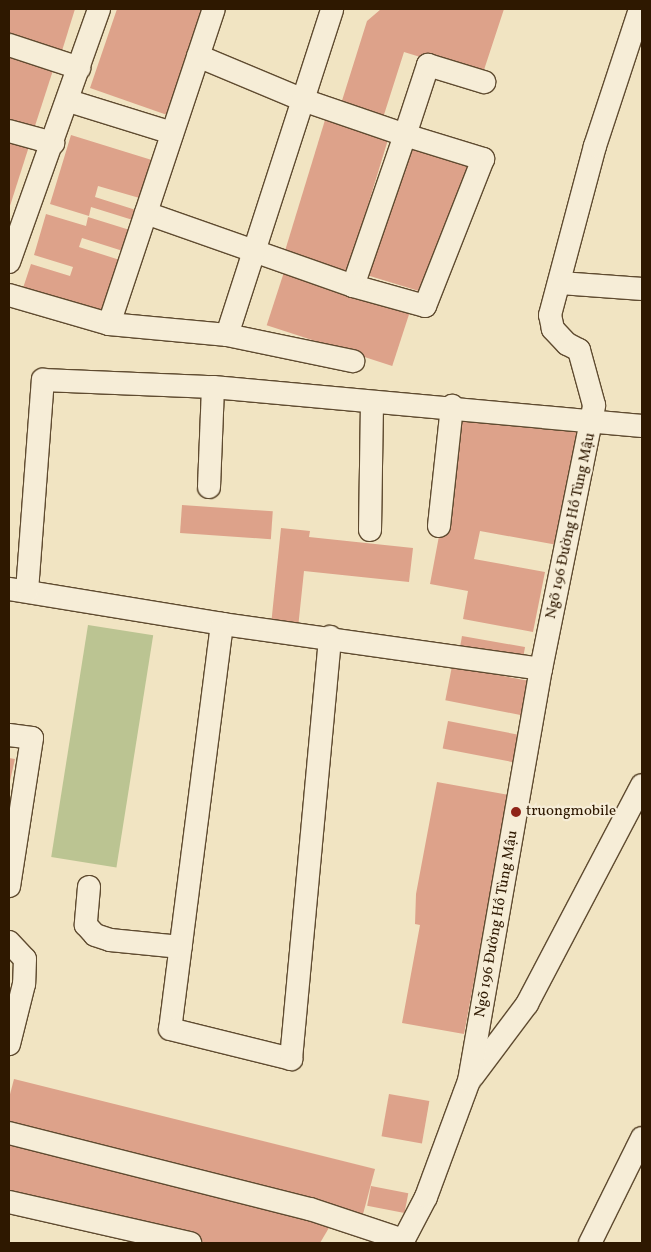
<!DOCTYPE html>
<html>
<head>
<meta charset="utf-8">
<style>
	body { margin:0 }
	#map { position:relative; width:651px; height:1252px; overflow:hidden; background:#f1e4c2; font-family:Vollkorn,serif }
	div>[style] { position:absolute }
	.green>* { inset:0; background:#bbc492; transform-origin:0 0 }
	.building>* { inset:0; background:#dda28a; transform-origin:0 0 }
	.roads { filter:drop-shadow(1px 0 #5f4b30) drop-shadow(-1px 0 #5f4b30) drop-shadow(0 1px #5f4b30) drop-shadow(0 -1px #5f4b30) }
	.minor>* { height:22px; margin:-11px; padding:0 11px; transform-origin:11px; border-radius:11px; background:#f6edd7 }
	.dots>* { width:14px; height:14px; translate:-50% -50%; box-sizing:border-box; border:2px solid #f6edd7; border-radius:50% }
	span { translate:-50% -50%; white-space:nowrap; text-align:center; line-height:1.15; -webkit-text-stroke:4.5px #f6edd7; paint-order:stroke }
	.street-label { font-size:15px; color:#2e1800 }
	.poi-label { font-size:15px; color:#2e1800 }
	.left { translate:0 -50%; text-align:left }
	.frame { position:absolute; inset:0; border:10px solid #2e1800; pointer-events:none }
</style>
</head>
<body>
<div id="map">
	<div class="green">
		<div style="left:88px;top:625px;width:66px;height:235px;rotate:9deg"></div>
	</div>
	<div class="building">
		<div style="clip-path:polygon(9px 9px,75px 9px,61px 54px,9px 37px)"></div>
		<div style="clip-path:polygon(117px 9px,207px 9px,170px 116px,90px 88px)"></div>
		<div style="clip-path:polygon(381px 9px,504px 9px,482px 76px,404px 52px,382px 121px,340px 107px,367px 21px)"></div>
		<div style="clip-path:polygon(9px 47px,56px 61px,33px 132px,9px 124px)"></div>
		<div style="left:325px;top:120px;width:66px;height:138px;rotate:17deg"></div>
		<div style="clip-path:polygon(9px 133px,31px 140px,9px 209px)"></div>
		<div style="clip-path:polygon(71px 135px,155px 161px,143px 199px,98px 186px,95px 197px,139px 211px,136px 221px,91px 207px,89px 216px,50px 204px)"></div>
		<div style="left:406px;top:146px;width:65px;height:135px;rotate:17deg"></div>
		<div style="clip-path:polygon(46px 214px,86px 226px,88px 217px,133px 231px,126px 252px,82px 238px,79px 247px,123px 261px,106px 317px,22px 291px,31px 264px,70px 276px,73px 267px,34px 255px)"></div>
		<div style="left:284px;top:272px;width:132px;height:56px;rotate:18deg"></div>
		<div style="clip-path:polygon(463px 408px,585px 431px,563px 546px,480px 531px,474px 559px,545px 572px,533px 632px,463px 619px,468px 591px,430px 584px)"></div>
		<div style="left:182px;top:505px;width:91px;height:28px;rotate:4deg"></div>
		<div style="clip-path:polygon(281px 528px,310px 531px,309px 537px,413px 548px,409px 582px,304px 571px,298px 628px,271px 625px)"></div>
		<div style="left:462px;top:636px;width:64px;height:17px;rotate:10deg"></div>
		<div style="left:452px;top:666px;width:79px;height:35px;rotate:11deg"></div>
		<div style="left:448px;top:721px;width:73px;height:28px;rotate:11deg"></div>
		<div style="clip-path:polygon(9px 758px,15px 759px,10px 781px,9px 781px)"></div>
		<div style="clip-path:polygon(437px 782px,509px 795px,464px 1034px,402px 1023px,420px 925px,415px 924px,416px 894px)"></div>
		<div style="clip-path:polygon(14px 1079px,375px 1169px,362px 1218px,9px 1130px,9px 1098px)"></div>
		<div style="left:389px;top:1094px;width:41px;height:43px;rotate:10deg"></div>
		<div style="clip-path:polygon(9px 1136px,330px 1226px,320px 1243px,208px 1243px,9px 1194px)"></div>
		<div style="left:371px;top:1186px;width:38px;height:20px;rotate:11deg"></div>
	</div>
	<div class="roads">
		<div class="minor">
			<div style="left:9px;top:45px;width:74px;rotate:18.2deg"></div>
			<div style="left:198px;top:56px;width:114px;rotate:22.7deg"></div>
			<div style="left:303px;top:100px;width:108px;rotate:18.9deg"></div>
			<div style="left:405px;top:135px;width:82px;rotate:17.1deg"></div>
			<div style="left:483px;top:159px;width:158px;rotate:111.5deg"></div>
			<div style="left:425px;top:306px;width:75px;rotate:-164.5deg"></div>
			<div style="left:353px;top:286px;width:160px;rotate:-71deg"></div>
			<div style="left:405px;top:135px;width:74px;rotate:-71.8deg"></div>
			<div style="left:428px;top:65px;width:59px;rotate:16.9deg"></div>
			<div style="left:69px;top:101px;width:108px;rotate:17.3deg"></div>
			<div style="left:9px;top:131px;width:46px;rotate:15.3deg"></div>
			<div style="left:146px;top:213px;width:219px;rotate:19.4deg"></div>
			<div style="left:9px;top:262px;width:269px;rotate:-70.4deg"></div>
			<div style="left:561px;top:283px;width:81px;rotate:4.2deg"></div>
			<div style="left:9px;top:295px;width:104px;rotate:16.2deg"></div>
			<div style="left:109px;top:324px;width:119px;rotate:5.3deg"></div>
			<div style="left:227px;top:335px;width:129px;rotate:11.7deg"></div>
			<div style="left:109px;top:324px;width:332px;rotate:-71.6deg"></div>
			<div style="left:227px;top:335px;width:342px;rotate:-72.1deg"></div>
			<div style="left:209px;top:487px;width:100px;rotate:-87.7deg"></div>
			<div style="left:439px;top:526px;width:121px;rotate:-83.8deg"></div>
			<div style="left:370px;top:530px;width:127px;rotate:-89.1deg"></div>
			<div style="left:9px;top:589px;width:216px;rotate:9.3deg"></div>
			<div style="left:222px;top:624px;width:322px;rotate:8deg"></div>
			<div style="left:27px;top:591px;width:212px;rotate:-85.7deg"></div>
			<div style="left:43px;top:380px;width:170px;rotate:2.4deg"></div>
			<div style="left:213px;top:387px;width:431px;rotate:5.2deg"></div>
			<div style="left:222px;top:624px;width:408px;rotate:97.3deg"></div>
			<div style="left:170px;top:1029px;width:125px;rotate:13.9deg"></div>
			<div style="left:291px;top:1059px;width:424px;rotate:-84.7deg"></div>
			<div style="left:9px;top:735px;width:23px;rotate:7deg"></div>
			<div style="left:32px;top:738px;width:150px;rotate:98.8deg"></div>
			<div style="left:89px;top:887px;width:38px;rotate:95deg"></div>
			<div style="left:86px;top:925px;width:13px;rotate:48deg"></div>
			<div style="left:95px;top:935px;width:16px;rotate:18deg"></div>
			<div style="left:110px;top:940px;width:71px;rotate:5.6deg"></div>
			<div style="left:9px;top:942px;width:23px;rotate:47deg"></div>
			<div style="left:25px;top:959px;width:25px;rotate:92deg"></div>
			<div style="left:24px;top:984px;width:62px;rotate:104deg"></div>
			<div style="left:473px;top:1076px;width:90px;rotate:-53.1deg"></div>
			<div style="left:527px;top:1004px;width:247px;rotate:-62.3deg"></div>
			<div style="left:9px;top:1133px;width:310px;rotate:14.2deg"></div>
			<div style="left:310px;top:1209px;width:98px;rotate:18.4deg"></div>
			<div style="left:9px;top:1202px;width:186px;rotate:12.8deg"></div>
			<div style="left:402px;top:1243px;width:52px;rotate:-62.4deg"></div>
			<div style="left:426px;top:1197px;width:124px;rotate:-69.7deg"></div>
			<div style="left:469px;top:1081px;width:418px;rotate:-80.1deg"></div>
			<div style="left:541px;top:669px;width:269px;rotate:-78.6deg"></div>
			<div style="left:594px;top:405px;width:57px;rotate:-105.3deg"></div>
			<div style="left:579px;top:350px;width:13px;rotate:-153deg"></div>
			<div style="left:567px;top:344px;width:21px;rotate:-133deg"></div>
			<div style="left:553px;top:329px;width:14px;rotate:-102deg"></div>
			<div style="left:550px;top:315px;width:175px;rotate:-75.1deg"></div>
			<div style="left:595px;top:146px;width:144px;rotate:-71.8deg"></div>
			<div style="left:590px;top:1243px;width:117px;rotate:-63.7deg"></div>
		</div>
	</div>
	<div class="dots">
		<div style="left:516px;top:812px;background:#8f2418"></div>
	</div>
	<div class="street-label">
		<span style="left:571px;top:526px;rotate:-78deg">Ngõ 196 Đường Hồ Tùng Mậu</span>
		<span style="left:497px;top:924px;rotate:-80deg">Ngõ 196 Đường Hồ Tùng Mậu</span>
	</div>
	<div class="poi-label">
		<span class="left" style="left:526px;top:812px">truongmobile</span>
	</div>
	<div class="frame"></div>
</div>
</body>
</html>
